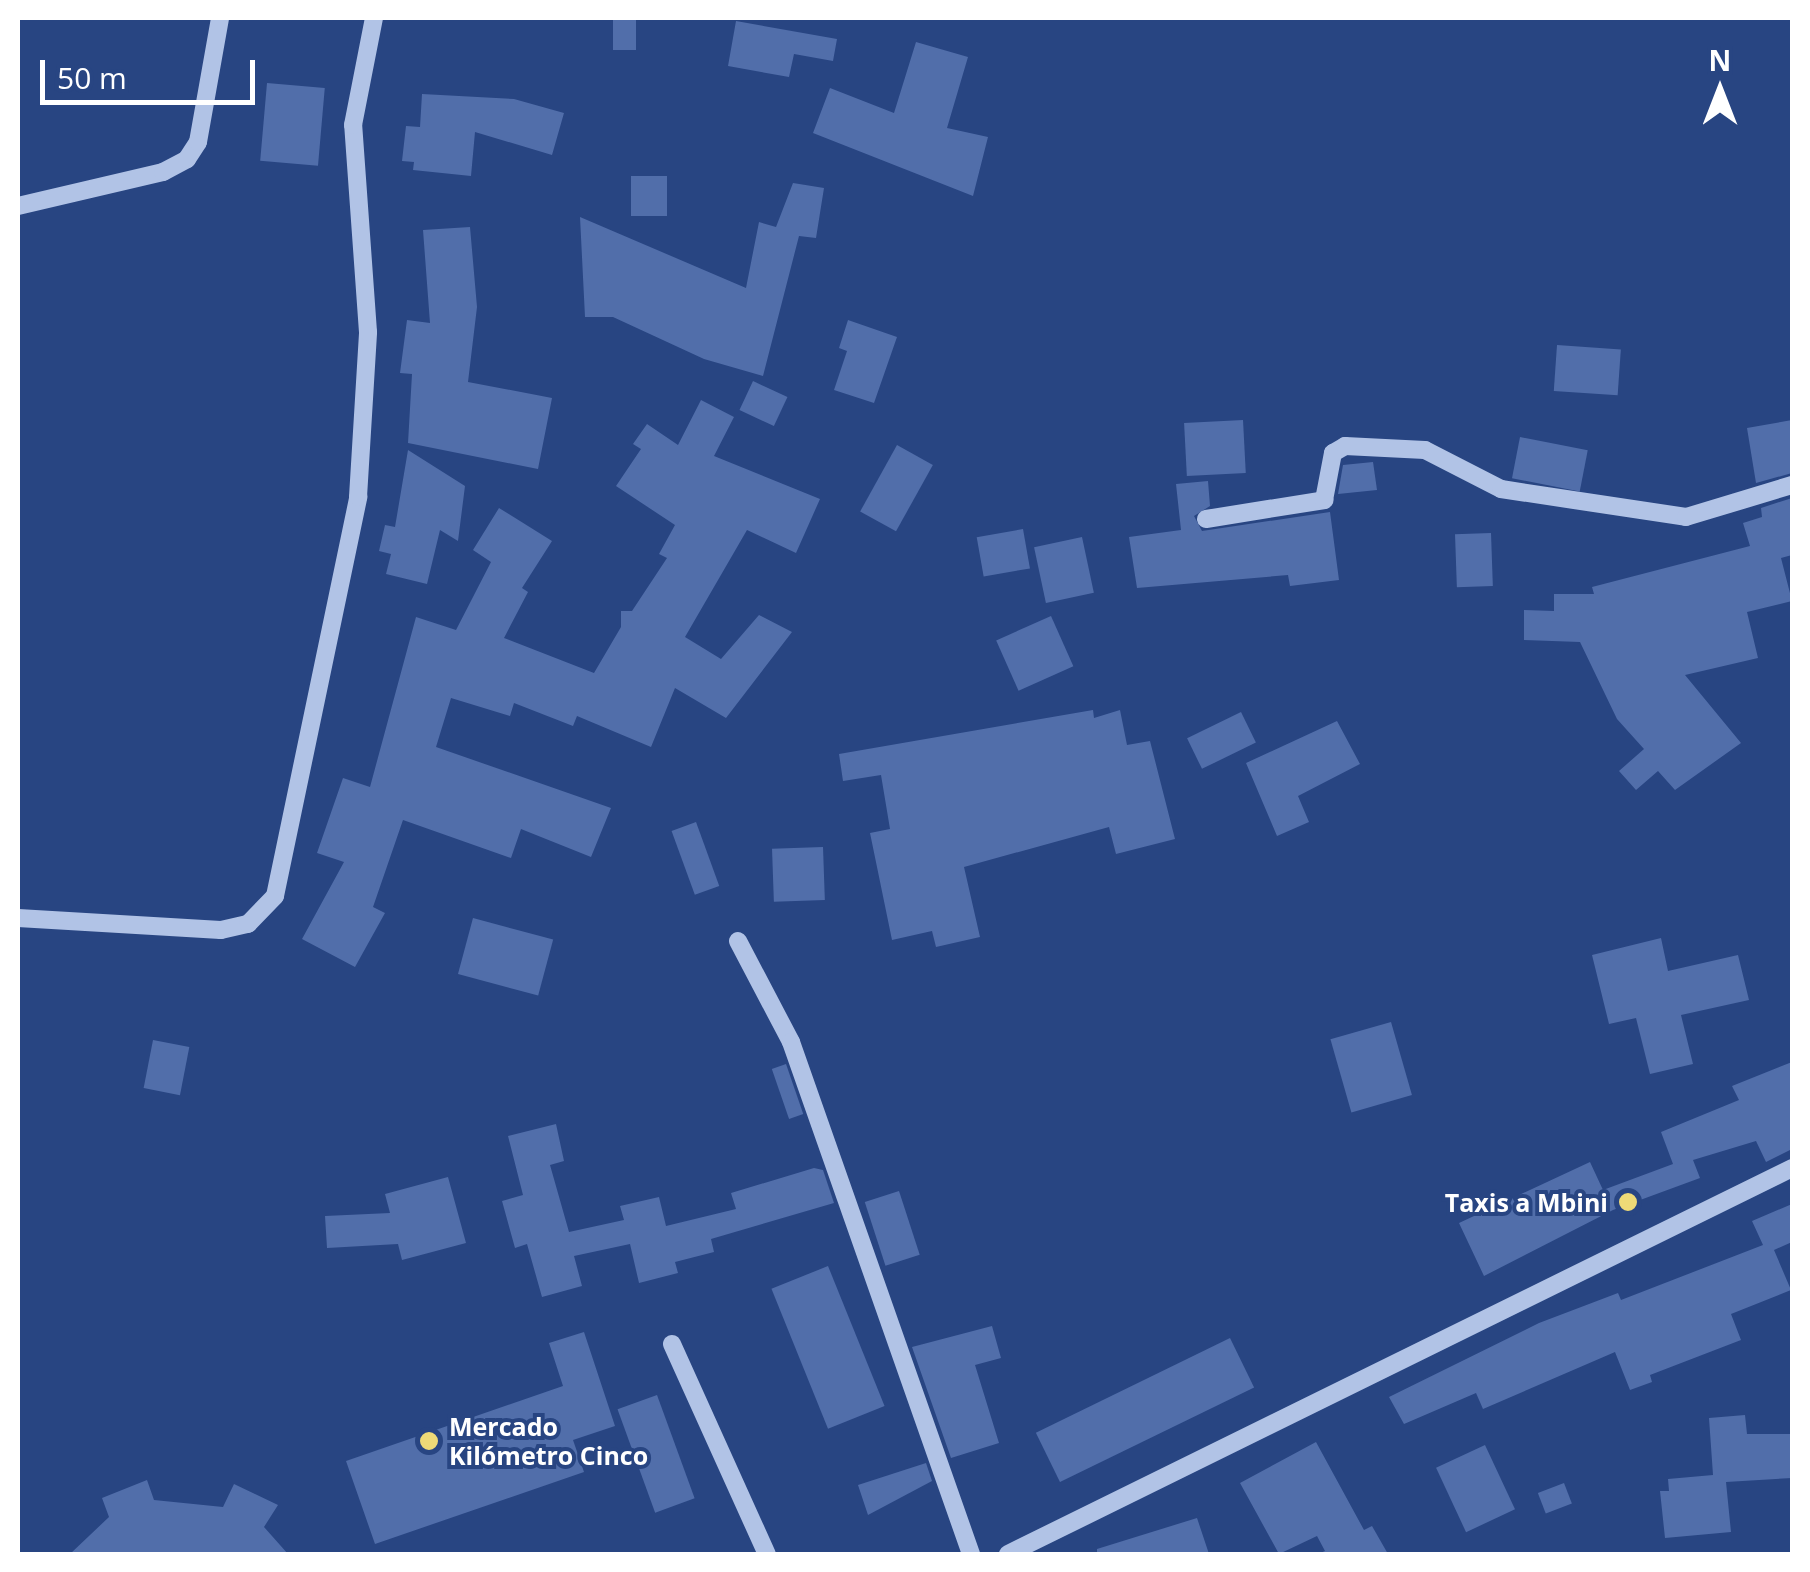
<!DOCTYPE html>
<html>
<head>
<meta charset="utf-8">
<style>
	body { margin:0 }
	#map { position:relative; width:1810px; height:1572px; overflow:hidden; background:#284582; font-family:"Open Sans",sans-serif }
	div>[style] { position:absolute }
	.building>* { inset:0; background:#516eaa; transform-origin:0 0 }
	.minor>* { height:18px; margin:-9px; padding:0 9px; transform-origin:9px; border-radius:9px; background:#b1c3e6 }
	.dots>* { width:28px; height:28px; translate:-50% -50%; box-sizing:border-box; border:5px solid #284582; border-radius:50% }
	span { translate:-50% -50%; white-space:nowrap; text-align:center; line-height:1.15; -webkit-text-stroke:8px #284582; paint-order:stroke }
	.poi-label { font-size:25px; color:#fff; font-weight:700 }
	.right { translate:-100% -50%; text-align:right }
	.left { translate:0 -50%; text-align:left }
	.frame { position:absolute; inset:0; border:20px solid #fff; pointer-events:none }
	.north { position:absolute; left:1670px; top:40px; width:100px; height:100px; -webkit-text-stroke:8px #284582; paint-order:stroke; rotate:0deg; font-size:28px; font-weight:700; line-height:40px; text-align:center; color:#fff }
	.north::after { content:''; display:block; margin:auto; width:35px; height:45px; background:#fff; clip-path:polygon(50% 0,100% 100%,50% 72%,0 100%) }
	.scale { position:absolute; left:40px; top:60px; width:215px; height:45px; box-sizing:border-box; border:5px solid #fff; border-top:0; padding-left:12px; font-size:30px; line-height:35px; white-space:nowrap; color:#fff; -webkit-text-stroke:8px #284582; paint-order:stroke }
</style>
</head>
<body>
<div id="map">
	<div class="building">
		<div style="left:613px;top:18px;width:23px;height:32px"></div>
		<div style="clip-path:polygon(736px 21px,837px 39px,833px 61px,794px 54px,789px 77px,728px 66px)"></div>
		<div style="clip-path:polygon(916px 42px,968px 57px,947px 128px,988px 137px,973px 196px,813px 133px,830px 88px,894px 113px)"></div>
		<div style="left:267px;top:83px;width:58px;height:78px;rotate:5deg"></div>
		<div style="clip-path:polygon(422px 94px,514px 99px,564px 113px,552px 155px,475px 132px,471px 176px,413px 170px,414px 162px,402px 161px,406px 126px,420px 127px)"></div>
		<div style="left:631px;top:176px;width:36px;height:40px"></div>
		<div style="clip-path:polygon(793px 183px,824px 188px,816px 238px,799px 236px,763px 376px,704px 359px,613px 317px,585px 317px,580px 217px,746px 288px,759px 222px,776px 227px)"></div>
		<div style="clip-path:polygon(470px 227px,477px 307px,468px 382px,552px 398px,538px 469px,408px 443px,412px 374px,400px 373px,407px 320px,430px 323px,423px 230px)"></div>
		<div style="clip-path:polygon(848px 320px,897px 337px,874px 403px,834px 390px,847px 351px,839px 348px)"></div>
		<div style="left:1557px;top:345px;width:64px;height:46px;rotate:4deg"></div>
		<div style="left:753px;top:381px;width:38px;height:32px;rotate:25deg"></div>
		<div style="clip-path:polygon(701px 400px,734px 417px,714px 456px,820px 499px,796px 553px,747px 530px,685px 637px,721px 659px,759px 615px,792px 632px,726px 718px,675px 688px,651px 747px,577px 716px,573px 726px,514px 703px,510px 716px,451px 698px,436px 747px,611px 808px,591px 857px,521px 829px,511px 858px,403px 820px,373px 907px,385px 913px,355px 967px,302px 939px,344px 862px,317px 853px,343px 778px,370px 787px,416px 617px,456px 630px,491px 562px,473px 550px,499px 508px,552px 541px,522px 588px,528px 592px,504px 638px,594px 673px,621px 627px,621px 611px,632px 611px,667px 558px,659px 554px,675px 525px,616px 486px,641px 449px,633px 444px,647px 424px,678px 445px)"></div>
		<div style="left:1243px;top:420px;width:53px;height:59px;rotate:87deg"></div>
		<div style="clip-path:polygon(1792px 420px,1792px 473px,1756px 483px,1747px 428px)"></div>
		<div style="left:1520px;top:437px;width:69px;height:42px;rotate:11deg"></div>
		<div style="left:897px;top:445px;width:41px;height:76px;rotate:29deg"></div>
		<div style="clip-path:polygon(408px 450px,465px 486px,458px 541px,440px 530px,427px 584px,386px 574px,391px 554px,379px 551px,385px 525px,395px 527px)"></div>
		<div style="clip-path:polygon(1373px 462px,1377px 490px,1338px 494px,1343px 465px)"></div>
		<div style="clip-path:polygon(1208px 481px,1210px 506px,1194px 516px,1202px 531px,1330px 512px,1339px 580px,1290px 586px,1288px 575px,1137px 588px,1129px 537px,1181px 530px,1176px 484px)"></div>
		<div style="clip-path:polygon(1792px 498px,1792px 555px,1781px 558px,1792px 601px,1747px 612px,1758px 658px,1685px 675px,1741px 743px,1675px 790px,1658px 771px,1636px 790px,1619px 771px,1644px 749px,1617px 719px,1580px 642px,1524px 640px,1524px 610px,1554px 611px,1554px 594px,1594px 594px,1592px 587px,1750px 546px,1743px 523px,1762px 517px,1761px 508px)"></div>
		<div style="left:1023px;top:529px;width:40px;height:47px;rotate:80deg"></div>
		<div style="left:1491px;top:533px;width:53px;height:36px;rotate:88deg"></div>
		<div style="left:1082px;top:537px;width:57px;height:49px;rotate:78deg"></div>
		<div style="left:1051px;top:616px;width:55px;height:60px;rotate:66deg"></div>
		<div style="clip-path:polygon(1093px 710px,1094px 718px,1120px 710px,1127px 745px,1150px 741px,1175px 839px,1116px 854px,1109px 827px,964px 867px,980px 937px,936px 947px,932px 931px,892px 940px,870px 833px,890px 829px,881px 775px,843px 781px,839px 754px)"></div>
		<div style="left:1241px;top:712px;width:34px;height:60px;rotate:64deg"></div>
		<div style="clip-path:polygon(1337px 721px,1360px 764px,1298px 796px,1309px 822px,1277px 836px,1246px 763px)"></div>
		<div style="left:696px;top:822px;width:68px;height:26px;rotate:70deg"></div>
		<div style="left:823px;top:847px;width:53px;height:51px;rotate:88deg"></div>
		<div style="left:473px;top:918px;width:83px;height:58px;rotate:15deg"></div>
		<div style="clip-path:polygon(1661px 938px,1668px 971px,1738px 955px,1749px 1000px,1681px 1015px,1693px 1064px,1650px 1074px,1636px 1018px,1609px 1024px,1592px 955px)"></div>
		<div style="left:1391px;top:1022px;width:76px;height:63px;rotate:74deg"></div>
		<div style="left:153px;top:1040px;width:37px;height:49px;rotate:11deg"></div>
		<div style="clip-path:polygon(1792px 1062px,1792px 1149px,1766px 1162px,1756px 1141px,1693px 1160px,1700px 1178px,1613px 1210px,1484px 1276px,1459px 1223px,1590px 1162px,1603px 1190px,1673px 1164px,1661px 1132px,1739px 1100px,1732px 1086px)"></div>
		<div style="left:786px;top:1064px;width:53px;height:15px;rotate:71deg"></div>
		<div style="clip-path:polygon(556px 1124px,564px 1161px,550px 1165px,569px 1232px,624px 1220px,620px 1206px,659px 1197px,666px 1226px,736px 1209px,731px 1193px,814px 1168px,823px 1170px,834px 1203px,711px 1239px,714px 1252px,675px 1262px,678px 1273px,639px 1283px,630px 1244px,574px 1256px,582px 1286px,542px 1297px,527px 1244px,515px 1248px,502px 1201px,523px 1195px,508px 1136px)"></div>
		<div style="clip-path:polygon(448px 1177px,466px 1243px,402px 1260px,398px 1244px,327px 1248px,325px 1216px,390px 1213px,385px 1194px)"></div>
		<div style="left:899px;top:1191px;width:67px;height:36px;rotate:72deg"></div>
		<div style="clip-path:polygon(1792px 1204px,1792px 1242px,1774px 1250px,1791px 1290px,1731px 1314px,1741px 1340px,1650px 1375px,1652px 1382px,1630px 1390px,1615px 1352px,1483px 1409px,1476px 1393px,1404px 1424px,1389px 1397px,1539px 1323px,1618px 1293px,1621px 1300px,1763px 1245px,1752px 1221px)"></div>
		<div style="left:828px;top:1266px;width:151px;height:61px;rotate:68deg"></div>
		<div style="clip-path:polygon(992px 1326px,1001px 1358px,975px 1365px,999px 1443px,951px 1458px,912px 1347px)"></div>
		<div style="clip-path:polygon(584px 1332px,615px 1426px,573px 1440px,584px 1472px,375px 1544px,346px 1461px,563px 1386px,549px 1343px)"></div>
		<div style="left:1230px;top:1338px;width:55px;height:216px;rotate:64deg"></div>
		<div style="left:657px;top:1395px;width:110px;height:42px;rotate:70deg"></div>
		<div style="clip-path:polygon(1745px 1415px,1747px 1434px,1792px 1434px,1792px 1478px,1726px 1482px,1731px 1532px,1665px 1538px,1660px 1491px,1669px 1491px,1668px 1479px,1713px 1475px,1709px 1418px)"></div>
		<div style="clip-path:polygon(1316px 1442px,1364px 1530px,1372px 1526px,1388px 1554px,1318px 1554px,1325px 1551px,1317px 1536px,1279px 1554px,1240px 1483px)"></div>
		<div style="left:1485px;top:1445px;width:71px;height:54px;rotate:65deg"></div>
		<div style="clip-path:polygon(926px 1463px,932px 1481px,868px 1515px,858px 1485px)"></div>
		<div style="clip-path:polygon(147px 1480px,154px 1500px,223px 1507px,234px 1484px,278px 1505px,264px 1527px,288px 1554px,70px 1554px,109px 1517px,102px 1498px)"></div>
		<div style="left:1564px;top:1483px;width:22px;height:28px;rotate:69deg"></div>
		<div style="clip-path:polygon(1197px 1518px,1209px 1554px,1097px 1554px,1097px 1549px)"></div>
	</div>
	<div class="minor">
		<div style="left:18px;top:206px;width:149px;rotate:-13.2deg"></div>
		<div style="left:163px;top:172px;width:27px;rotate:-28deg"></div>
		<div style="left:187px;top:159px;width:20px;rotate:-57deg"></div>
		<div style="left:198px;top:142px;width:126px;rotate:-79.9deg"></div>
		<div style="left:1206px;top:519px;width:120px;rotate:-9.1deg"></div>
		<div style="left:1324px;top:500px;width:48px;rotate:-79.2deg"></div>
		<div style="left:1333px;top:453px;width:14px;rotate:-30deg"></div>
		<div style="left:1345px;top:446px;width:80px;rotate:2.9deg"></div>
		<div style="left:1425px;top:450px;width:85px;rotate:27.2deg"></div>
		<div style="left:1501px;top:489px;width:187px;rotate:8.6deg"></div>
		<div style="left:1686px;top:517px;width:111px;rotate:-16.8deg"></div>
		<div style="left:18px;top:918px;width:203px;rotate:3.4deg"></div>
		<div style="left:221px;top:930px;width:28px;rotate:-13deg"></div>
		<div style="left:248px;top:924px;width:39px;rotate:-46deg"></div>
		<div style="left:275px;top:896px;width:408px;rotate:-78.2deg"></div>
		<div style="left:358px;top:497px;width:165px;rotate:-86.5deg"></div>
		<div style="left:368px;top:332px;width:208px;rotate:-94.1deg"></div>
		<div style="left:353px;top:125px;width:109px;rotate:-78.9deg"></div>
		<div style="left:738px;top:941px;width:114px;rotate:62.3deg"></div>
		<div style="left:791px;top:1042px;width:543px;rotate:70.63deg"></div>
		<div style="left:672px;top:1344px;width:230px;rotate:65.7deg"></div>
		<div style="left:1008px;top:1554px;width:874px;rotate:-26.21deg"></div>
	</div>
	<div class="dots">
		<div style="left:1628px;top:1202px;background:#eeda77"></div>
		<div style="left:429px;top:1441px;background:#eeda77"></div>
	</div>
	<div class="poi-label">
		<span class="right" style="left:1608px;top:1202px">Taxis a Mbini</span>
		<span class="left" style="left:449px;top:1441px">Mercado<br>Kilómetro Cinco</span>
	</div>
	<div class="frame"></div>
	<div class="north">N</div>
	<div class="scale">50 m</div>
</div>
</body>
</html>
